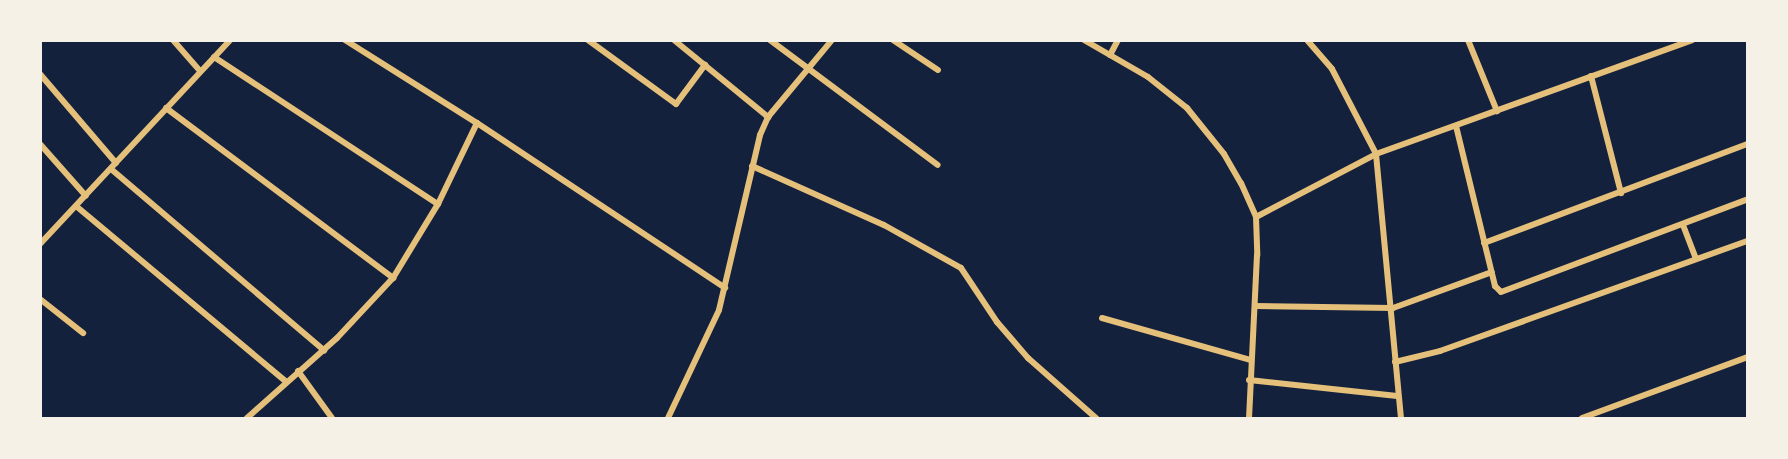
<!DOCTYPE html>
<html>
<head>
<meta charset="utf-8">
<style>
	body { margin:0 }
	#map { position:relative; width:1788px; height:459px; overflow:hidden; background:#14213d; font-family:"Source Sans 3",sans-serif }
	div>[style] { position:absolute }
	.minor>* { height:6px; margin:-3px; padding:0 3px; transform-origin:3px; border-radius:3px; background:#e5c07b }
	span { translate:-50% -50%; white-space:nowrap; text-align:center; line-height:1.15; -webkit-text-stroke:4.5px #f6f1e7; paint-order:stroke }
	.frame { position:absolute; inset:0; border:42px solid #f6f1e7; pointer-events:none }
</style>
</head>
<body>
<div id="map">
	<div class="minor">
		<div style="left:173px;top:40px;width:41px;rotate:48.9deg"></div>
		<div style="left:345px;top:40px;width:156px;rotate:32.2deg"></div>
		<div style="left:477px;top:123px;width:298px;rotate:33.6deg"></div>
		<div style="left:588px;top:40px;width:109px;rotate:36deg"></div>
		<div style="left:676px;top:104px;width:49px;rotate:-53.4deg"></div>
		<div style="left:674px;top:40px;width:122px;rotate:39.3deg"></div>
		<div style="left:770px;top:40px;width:209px;rotate:36.7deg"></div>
		<div style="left:893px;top:40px;width:54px;rotate:33.7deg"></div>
		<div style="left:1084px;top:40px;width:74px;rotate:30deg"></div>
		<div style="left:1148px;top:77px;width:50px;rotate:38.5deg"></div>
		<div style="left:1187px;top:108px;width:59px;rotate:51.2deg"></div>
		<div style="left:1224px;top:154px;width:34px;rotate:60deg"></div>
		<div style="left:1241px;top:183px;width:37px;rotate:66deg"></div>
		<div style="left:1256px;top:217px;width:38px;rotate:88deg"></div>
		<div style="left:1257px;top:255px;width:163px;rotate:92.8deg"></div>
		<div style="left:1307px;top:40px;width:38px;rotate:49deg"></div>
		<div style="left:1332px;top:69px;width:96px;rotate:62.6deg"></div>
		<div style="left:1376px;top:154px;width:265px;rotate:84.6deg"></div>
		<div style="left:1468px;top:40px;width:77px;rotate:67.8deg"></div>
		<div style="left:1110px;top:55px;width:17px;rotate:-62deg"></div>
		<div style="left:214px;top:57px;width:268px;rotate:33.3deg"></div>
		<div style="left:40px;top:74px;width:117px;rotate:49.5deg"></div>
		<div style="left:1591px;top:76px;width:121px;rotate:75.6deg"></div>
		<div style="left:166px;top:108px;width:284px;rotate:36.8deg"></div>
		<div style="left:1456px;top:126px;width:165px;rotate:76.3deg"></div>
		<div style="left:1495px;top:286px;width:8px;rotate:45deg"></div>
		<div style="left:1501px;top:292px;width:264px;rotate:-20.6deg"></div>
		<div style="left:40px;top:144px;width:69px;rotate:48.5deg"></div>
		<div style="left:752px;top:166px;width:145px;rotate:24.1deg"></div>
		<div style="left:884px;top:225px;width:88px;rotate:29.2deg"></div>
		<div style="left:961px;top:268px;width:65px;rotate:56.3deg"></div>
		<div style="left:997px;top:322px;width:48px;rotate:49.3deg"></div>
		<div style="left:1028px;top:358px;width:91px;rotate:41.4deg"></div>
		<div style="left:111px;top:169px;width:280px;rotate:40.4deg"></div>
		<div style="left:76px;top:206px;width:273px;rotate:39.9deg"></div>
		<div style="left:1256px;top:217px;width:136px;rotate:-27.7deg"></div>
		<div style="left:1376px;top:154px;width:336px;rotate:-19.8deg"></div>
		<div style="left:1683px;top:225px;width:36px;rotate:69deg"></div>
		<div style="left:1484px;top:243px;width:282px;rotate:-20.6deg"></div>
		<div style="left:40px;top:244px;width:279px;rotate:-47deg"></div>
		<div style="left:40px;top:299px;width:55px;rotate:38.3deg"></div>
		<div style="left:1255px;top:306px;width:138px;rotate:0.8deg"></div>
		<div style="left:1393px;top:308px;width:105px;rotate:-20deg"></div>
		<div style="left:1102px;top:318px;width:154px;rotate:15.8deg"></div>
		<div style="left:1395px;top:362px;width:46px;rotate:-13.7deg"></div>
		<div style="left:1440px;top:351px;width:327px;rotate:-19.7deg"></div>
		<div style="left:298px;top:371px;width:58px;rotate:54.1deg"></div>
		<div style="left:1249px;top:380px;width:149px;rotate:6.2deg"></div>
		<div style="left:247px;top:418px;width:120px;rotate:-41.6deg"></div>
		<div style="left:337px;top:338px;width:82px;rotate:-47deg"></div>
		<div style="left:393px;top:278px;width:87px;rotate:-58.7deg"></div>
		<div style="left:438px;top:204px;width:90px;rotate:-64.3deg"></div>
		<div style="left:668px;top:418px;width:119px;rotate:-64.7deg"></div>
		<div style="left:719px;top:310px;width:180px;rotate:-76.8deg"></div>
		<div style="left:760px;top:135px;width:20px;rotate:-66deg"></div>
		<div style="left:768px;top:117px;width:100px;rotate:-50.3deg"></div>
		<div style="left:1582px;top:418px;width:177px;rotate:-20.2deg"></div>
	</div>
	<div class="frame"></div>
</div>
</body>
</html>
